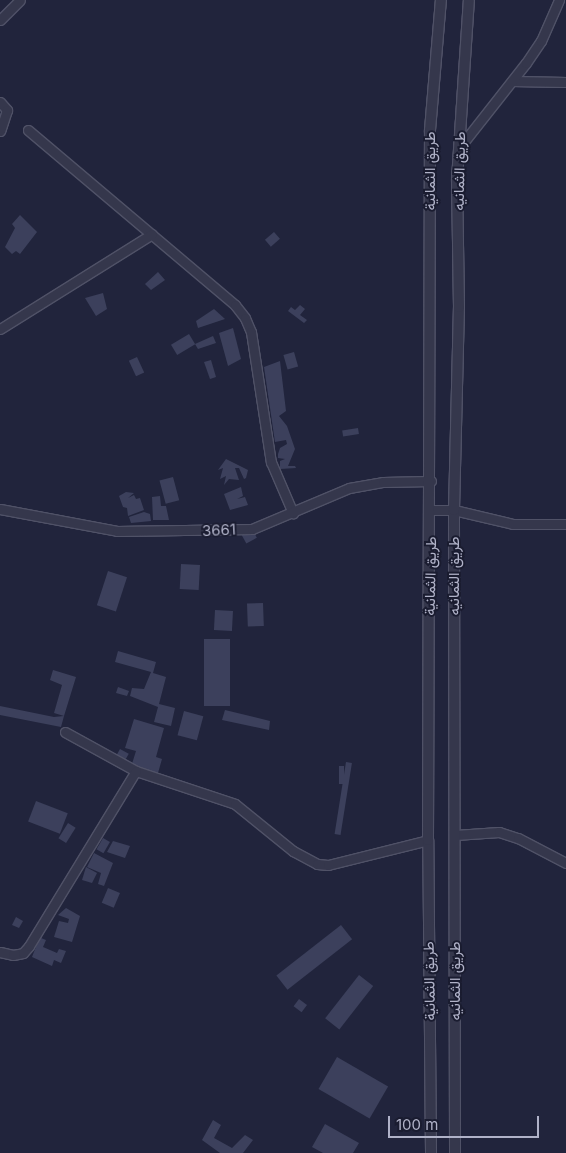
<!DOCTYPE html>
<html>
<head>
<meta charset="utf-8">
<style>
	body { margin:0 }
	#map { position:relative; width:566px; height:1153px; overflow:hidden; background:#21243c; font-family:Inter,Vazirmatn,sans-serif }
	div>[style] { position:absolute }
	.building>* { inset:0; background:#3c405c; transform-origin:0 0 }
	.roads { filter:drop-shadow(1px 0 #505267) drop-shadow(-1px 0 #505267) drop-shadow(0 1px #505267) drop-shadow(0 -1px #505267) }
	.minor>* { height:9px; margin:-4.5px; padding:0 4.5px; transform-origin:4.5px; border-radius:4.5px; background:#35374c }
	.tertiary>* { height:10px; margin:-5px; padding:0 5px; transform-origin:5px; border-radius:5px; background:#35374c }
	span { translate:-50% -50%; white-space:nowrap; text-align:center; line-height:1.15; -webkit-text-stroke:4px #1a1c30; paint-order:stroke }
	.street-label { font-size:15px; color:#b0b2c8 }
	.scale { position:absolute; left:388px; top:1116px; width:151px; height:22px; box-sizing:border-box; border:2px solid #b0b2c8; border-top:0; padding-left:6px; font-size:15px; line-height:18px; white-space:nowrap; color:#b0b2c8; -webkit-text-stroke:4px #1a1c30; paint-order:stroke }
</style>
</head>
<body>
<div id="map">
	<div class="building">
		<div style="clip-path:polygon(20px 215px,37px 232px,20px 254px,16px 251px,12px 254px,5px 247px,15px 228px,12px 224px)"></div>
		<div style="left:274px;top:232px;width:9px;height:12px;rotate:49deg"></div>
		<div style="clip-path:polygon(158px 272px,165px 280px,151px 290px,145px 284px)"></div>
		<div style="clip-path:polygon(103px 293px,107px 309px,96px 316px,85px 298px)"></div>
		<div style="clip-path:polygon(300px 305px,305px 309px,300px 315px,307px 320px,304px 323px,288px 311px,291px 307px,295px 310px)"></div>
		<div style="clip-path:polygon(214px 309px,225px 319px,198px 328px,196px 321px)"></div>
		<div style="clip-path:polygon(233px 328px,241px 359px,228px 366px,219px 333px)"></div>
		<div style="left:189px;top:334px;width:12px;height:21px;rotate:59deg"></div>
		<div style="clip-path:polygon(213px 336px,216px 343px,198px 349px,195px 344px)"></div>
		<div style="left:294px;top:352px;width:15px;height:11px;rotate:74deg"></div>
		<div style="left:137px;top:357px;width:17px;height:9px;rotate:65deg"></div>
		<div style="clip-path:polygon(211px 360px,216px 377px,210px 379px,204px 362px)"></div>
		<div style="clip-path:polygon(280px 361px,286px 411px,279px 416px,287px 426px,295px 449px,288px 466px,295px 466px,296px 468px,280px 469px,280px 461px,285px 459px,278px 458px,278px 454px,280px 448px,287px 444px,286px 440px,275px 442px,264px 367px)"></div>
		<div style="left:358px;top:428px;width:6px;height:16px;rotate:81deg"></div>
		<div style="clip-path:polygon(226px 459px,248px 470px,246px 478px,244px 479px,239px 468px,235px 468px,239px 480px,229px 479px,224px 485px,226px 476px,220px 479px,223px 468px,218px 470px)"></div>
		<div style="left:173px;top:477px;width:24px;height:14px;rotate:75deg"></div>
		<div style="clip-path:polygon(241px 487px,243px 496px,237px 499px,245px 497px,248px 505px,230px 510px,224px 494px)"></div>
		<div style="clip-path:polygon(126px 492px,134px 493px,128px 498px,134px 495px,136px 499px,140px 498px,144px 510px,128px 516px,127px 508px,123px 507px,119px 496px)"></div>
		<div style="clip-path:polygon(160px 496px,161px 506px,166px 506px,169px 520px,153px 520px,152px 497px)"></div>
		<div style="clip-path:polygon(144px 512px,150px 514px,151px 521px,131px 523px,129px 517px)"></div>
		<div style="left:252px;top:529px;width:10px;height:12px;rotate:61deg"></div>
		<div style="left:181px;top:564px;width:19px;height:25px;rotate:3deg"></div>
		<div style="left:108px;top:571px;width:20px;height:36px;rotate:18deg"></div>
		<div style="left:263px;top:603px;width:23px;height:16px;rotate:88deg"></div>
		<div style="left:215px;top:610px;width:18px;height:20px;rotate:3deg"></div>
		<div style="left:204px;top:639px;width:26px;height:67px"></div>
		<div style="clip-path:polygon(118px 651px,156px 662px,153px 673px,166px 677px,159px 704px,175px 708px,171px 726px,154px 722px,158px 707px,130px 696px,132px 688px,144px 689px,151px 672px,115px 662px)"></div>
		<div style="clip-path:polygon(53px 670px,76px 677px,64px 716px,54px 713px,62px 685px,50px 680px)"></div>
		<div style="clip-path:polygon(118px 687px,129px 691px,127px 696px,116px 693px)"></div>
		<div style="clip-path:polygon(0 706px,54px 717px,64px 716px,61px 727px,0 715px)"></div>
		<div style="clip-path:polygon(225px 710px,270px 721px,269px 730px,222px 720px)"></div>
		<div style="left:184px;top:711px;width:20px;height:25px;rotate:15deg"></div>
		<div style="clip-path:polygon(134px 719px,164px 728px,156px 757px,162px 759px,158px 773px,131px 767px,136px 751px,125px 748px)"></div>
		<div style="left:120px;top:749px;width:10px;height:8px;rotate:29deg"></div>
		<div style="left:346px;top:762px;width:6px;height:73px;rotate:9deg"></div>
		<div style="left:339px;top:766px;width:5px;height:18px"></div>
		<div style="left:36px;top:801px;width:34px;height:22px;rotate:21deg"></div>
		<div style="left:68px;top:823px;width:9px;height:18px;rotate:32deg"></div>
		<div style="left:103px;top:838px;width:8px;height:13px;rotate:30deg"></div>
		<div style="clip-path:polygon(113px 841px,130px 846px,125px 858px,107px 852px)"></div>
		<div style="clip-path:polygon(94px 853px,113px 863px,104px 886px,98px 884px,101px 873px,87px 867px)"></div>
		<div style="clip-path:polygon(86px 867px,97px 873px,92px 883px,82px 880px)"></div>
		<div style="left:108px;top:888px;width:13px;height:16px;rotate:23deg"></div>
		<div style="clip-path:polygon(66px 908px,80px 916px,72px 942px,54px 937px,59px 921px,68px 923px,69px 919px,58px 915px)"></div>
		<div style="clip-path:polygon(16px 917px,23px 921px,19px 928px,12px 925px)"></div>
		<div style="left:341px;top:925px;width:18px;height:82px;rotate:52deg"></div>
		<div style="clip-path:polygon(36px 936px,46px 940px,43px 947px,57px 953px,59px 949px,66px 951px,61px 963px,54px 960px,52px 966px,32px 957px,37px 944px,34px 943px)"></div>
		<div style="left:359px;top:975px;width:18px;height:55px;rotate:38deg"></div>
		<div style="left:299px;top:999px;width:10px;height:9px;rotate:37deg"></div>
		<div style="left:337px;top:1057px;width:59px;height:37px;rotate:30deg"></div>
		<div style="clip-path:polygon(213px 1120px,221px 1125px,214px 1138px,232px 1148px,245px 1135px,253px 1140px,243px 1153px,220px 1153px,202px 1140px)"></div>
		<div style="clip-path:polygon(325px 1124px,359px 1143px,353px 1153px,323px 1153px,312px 1147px)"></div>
	</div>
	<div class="roads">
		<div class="minor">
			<div style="left:0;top:20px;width:28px;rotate:-45deg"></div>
			<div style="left:512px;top:81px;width:54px;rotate:1.1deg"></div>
			<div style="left:0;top:102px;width:11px;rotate:49deg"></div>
			<div style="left:7px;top:110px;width:22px;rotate:108deg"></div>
			<div style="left:28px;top:130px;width:271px;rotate:40.2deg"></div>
			<div style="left:235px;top:305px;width:16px;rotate:52deg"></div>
			<div style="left:245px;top:318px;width:15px;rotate:67deg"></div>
			<div style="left:251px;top:332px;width:132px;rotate:81.3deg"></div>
			<div style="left:271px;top:462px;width:56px;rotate:66.7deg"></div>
			<div style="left:459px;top:148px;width:108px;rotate:-51.8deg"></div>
			<div style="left:526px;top:63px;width:27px;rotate:-56deg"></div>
			<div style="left:541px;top:41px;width:45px;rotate:-66.3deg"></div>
			<div style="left:0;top:329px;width:179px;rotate:-32deg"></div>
			<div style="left:0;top:509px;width:119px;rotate:10.6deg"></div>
			<div style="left:117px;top:531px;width:135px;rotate:-0.8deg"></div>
			<div style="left:252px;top:529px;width:105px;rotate:-22.9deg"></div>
			<div style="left:349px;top:488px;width:35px;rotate:-10deg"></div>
			<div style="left:383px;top:482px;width:48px;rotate:-1.2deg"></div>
			<div style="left:431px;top:510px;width:23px"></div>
			<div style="left:454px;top:510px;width:61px;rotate:13.3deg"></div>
			<div style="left:513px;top:524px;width:53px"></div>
			<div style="left:65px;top:732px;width:81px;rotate:28.8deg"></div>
			<div style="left:136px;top:771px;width:104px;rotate:18.4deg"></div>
			<div style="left:235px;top:804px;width:75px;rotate:39deg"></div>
			<div style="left:293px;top:851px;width:27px;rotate:28deg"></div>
			<div style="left:317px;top:864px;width:11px;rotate:5deg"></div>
			<div style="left:328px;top:865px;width:103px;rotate:-14deg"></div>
			<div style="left:455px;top:835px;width:44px;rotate:-3.9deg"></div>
			<div style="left:499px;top:832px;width:20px;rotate:18deg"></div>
			<div style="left:518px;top:838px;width:54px;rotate:27.5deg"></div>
			<div style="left:0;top:952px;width:13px;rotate:13deg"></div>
			<div style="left:13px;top:955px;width:10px;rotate:-11deg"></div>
			<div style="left:23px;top:953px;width:9px;rotate:-49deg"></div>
			<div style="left:29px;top:946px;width:205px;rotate:-58.6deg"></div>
		</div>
		<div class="tertiary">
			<div style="left:431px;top:1153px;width:313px;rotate:-90.5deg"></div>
			<div style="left:428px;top:840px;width:710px;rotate:-89.84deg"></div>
			<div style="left:430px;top:130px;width:130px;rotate:-85.2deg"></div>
			<div style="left:455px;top:1153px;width:643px;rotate:-90.09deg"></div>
			<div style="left:454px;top:510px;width:203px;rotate:-88.6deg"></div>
			<div style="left:459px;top:307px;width:128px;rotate:-90.9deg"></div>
			<div style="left:457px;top:179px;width:179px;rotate:-86.2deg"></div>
		</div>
	</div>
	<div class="street-label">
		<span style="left:430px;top:171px;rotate:-90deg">طريق الثمانية</span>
		<span style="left:459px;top:171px;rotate:-89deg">طريق الثمانيه</span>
		<span style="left:219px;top:530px;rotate:-3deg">3661</span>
		<span style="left:430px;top:576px;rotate:-89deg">طريق الثمانية</span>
		<span style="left:454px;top:576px;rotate:-90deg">طريق الثمانيه</span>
		<span style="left:429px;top:981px;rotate:-91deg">طريق الثمانية</span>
		<span style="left:455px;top:981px;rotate:-90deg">طريق الثمانيه</span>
	</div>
	<div class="scale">100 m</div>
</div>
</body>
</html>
